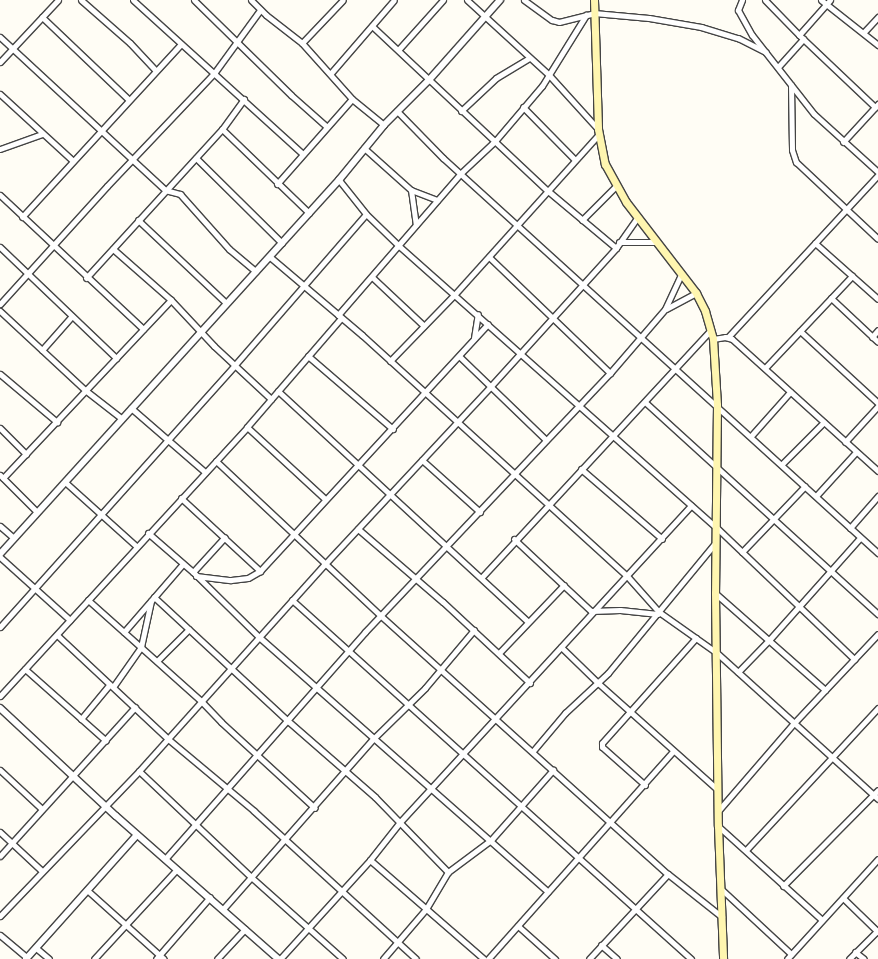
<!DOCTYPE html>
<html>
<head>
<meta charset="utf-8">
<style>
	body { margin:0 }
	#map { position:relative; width:878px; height:959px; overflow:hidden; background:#fffdf5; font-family:Georgia,serif }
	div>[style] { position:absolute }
	.roads { filter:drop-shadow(1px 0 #444) drop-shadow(-1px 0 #444) drop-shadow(0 1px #444) drop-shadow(0 -1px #444) }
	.minor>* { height:5px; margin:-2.5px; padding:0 2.5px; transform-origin:2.5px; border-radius:2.5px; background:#fff }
	.tertiary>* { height:6px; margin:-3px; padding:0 3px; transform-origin:3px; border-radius:3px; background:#fff }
	.secondary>* { height:7px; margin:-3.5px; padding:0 3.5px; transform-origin:3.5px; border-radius:3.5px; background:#fff6b0 }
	span { translate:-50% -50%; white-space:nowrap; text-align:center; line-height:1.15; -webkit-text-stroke:4px #fff; paint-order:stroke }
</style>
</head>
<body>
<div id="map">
	<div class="roads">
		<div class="minor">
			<div style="left:81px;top:0;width:65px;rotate:41.3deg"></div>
			<div style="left:130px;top:43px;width:37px;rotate:47deg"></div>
			<div style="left:133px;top:0;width:229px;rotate:42.2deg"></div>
			<div style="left:194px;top:0;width:136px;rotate:44.4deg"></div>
			<div style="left:291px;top:95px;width:48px;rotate:41.6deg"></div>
			<div style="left:251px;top:0;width:21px;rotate:45deg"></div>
			<div style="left:266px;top:15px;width:46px;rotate:37.9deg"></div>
			<div style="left:302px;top:43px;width:75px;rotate:48.2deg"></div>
			<div style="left:352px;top:99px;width:41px;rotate:39.1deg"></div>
			<div style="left:467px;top:0;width:111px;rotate:42.4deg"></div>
			<div style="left:549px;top:75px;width:73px;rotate:47.8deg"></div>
			<div style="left:524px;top:0;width:34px;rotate:36deg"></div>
			<div style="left:552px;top:20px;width:7px;rotate:16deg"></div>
			<div style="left:559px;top:22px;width:36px;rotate:-14deg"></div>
			<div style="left:594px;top:13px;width:55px;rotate:5.2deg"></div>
			<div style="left:649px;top:18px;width:53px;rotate:9.8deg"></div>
			<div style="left:701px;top:27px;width:39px;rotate:17deg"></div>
			<div style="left:738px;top:38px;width:31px;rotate:27deg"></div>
			<div style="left:742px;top:0;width:11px;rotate:112deg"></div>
			<div style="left:738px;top:10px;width:29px;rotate:61deg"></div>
			<div style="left:752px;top:35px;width:100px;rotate:51.9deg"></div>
			<div style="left:814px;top:114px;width:86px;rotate:42.2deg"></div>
			<div style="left:765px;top:0;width:49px;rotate:45.8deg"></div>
			<div style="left:799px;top:35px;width:47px;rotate:-48.5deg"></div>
			<div style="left:821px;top:0;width:73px;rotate:38.3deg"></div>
			<div style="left:42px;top:17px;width:119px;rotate:43.6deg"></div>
			<div style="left:372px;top:26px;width:241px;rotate:43.2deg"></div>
			<div style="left:548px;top:191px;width:89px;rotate:40deg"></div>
			<div style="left:864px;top:32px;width:21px;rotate:-47deg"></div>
			<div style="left:799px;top:35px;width:105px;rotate:43.5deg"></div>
			<div style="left:0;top:37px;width:225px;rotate:42.8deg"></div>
			<div style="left:165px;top:190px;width:16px;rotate:15deg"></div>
			<div style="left:180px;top:194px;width:74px;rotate:48.3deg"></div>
			<div style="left:229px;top:249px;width:35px;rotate:40deg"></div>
			<div style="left:302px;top:43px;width:59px;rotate:-46.4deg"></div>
			<div style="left:399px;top:49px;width:66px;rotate:-48.1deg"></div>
			<div style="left:0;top:62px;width:85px;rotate:-46.9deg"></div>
			<div style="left:778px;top:67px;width:38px;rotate:-48deg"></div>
			<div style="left:331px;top:73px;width:96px;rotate:-49.2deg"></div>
			<div style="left:791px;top:85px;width:65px;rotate:89.1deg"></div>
			<div style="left:792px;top:150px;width:13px;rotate:72deg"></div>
			<div style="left:796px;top:162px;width:112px;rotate:43.2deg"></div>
			<div style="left:0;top:94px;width:99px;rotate:42.5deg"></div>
			<div style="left:244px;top:99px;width:37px;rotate:126deg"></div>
			<div style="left:222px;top:129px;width:121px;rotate:44deg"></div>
			<div style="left:523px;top:107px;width:74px;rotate:45.5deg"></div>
			<div style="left:397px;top:111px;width:66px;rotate:45.6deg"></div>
			<div style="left:443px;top:158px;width:588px;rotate:42.24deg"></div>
			<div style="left:461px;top:111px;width:48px;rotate:-43.3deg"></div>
			<div style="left:496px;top:78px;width:39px;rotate:-31deg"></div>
			<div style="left:843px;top:142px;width:52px;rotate:-47.4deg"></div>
			<div style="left:364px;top:148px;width:63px;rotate:41.8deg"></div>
			<div style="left:411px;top:190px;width:28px;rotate:21deg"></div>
			<div style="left:0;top:149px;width:45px;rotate:-19.7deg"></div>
			<div style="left:196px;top:158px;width:121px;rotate:44.7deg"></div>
			<div style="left:339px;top:180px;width:43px;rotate:51.5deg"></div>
			<div style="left:366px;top:214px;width:46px;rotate:44.1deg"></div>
			<div style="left:399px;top:246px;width:425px;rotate:41.6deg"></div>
			<div style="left:717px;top:528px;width:190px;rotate:43.7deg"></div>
			<div style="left:277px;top:184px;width:113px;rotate:-48.6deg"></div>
			<div style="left:411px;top:190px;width:35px;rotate:82deg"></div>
			<div style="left:0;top:195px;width:196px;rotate:43.1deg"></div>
			<div style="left:22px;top:217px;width:235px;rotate:-47.4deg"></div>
			<div style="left:138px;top:220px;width:121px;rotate:43.3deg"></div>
			<div style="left:582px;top:220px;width:48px;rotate:-45deg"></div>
			<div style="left:619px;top:242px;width:38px"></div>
			<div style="left:815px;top:243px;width:84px;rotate:41.6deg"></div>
			<div style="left:0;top:247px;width:161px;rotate:43.7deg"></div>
			<div style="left:113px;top:249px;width:77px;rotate:41.3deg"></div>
			<div style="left:171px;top:300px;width:63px;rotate:46.9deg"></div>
			<div style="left:214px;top:346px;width:78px;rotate:42.9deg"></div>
			<div style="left:270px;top:257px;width:121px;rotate:40.3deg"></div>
			<div style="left:362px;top:335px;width:358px;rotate:42.3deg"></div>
			<div style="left:627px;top:576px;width:48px;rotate:48.4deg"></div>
			<div style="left:659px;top:612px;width:71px;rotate:35.3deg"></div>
			<div style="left:717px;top:653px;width:217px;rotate:42.2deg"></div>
			<div style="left:489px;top:257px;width:168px;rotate:43.8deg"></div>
			<div style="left:372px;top:277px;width:71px;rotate:43.3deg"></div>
			<div style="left:86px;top:278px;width:202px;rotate:-47.6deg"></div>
			<div style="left:831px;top:298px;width:64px;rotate:43.1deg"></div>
			<div style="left:0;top:304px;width:159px;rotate:-47.8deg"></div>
			<div style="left:107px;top:186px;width:157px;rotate:-46.5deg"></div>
			<div style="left:215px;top:72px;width:77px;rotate:-54deg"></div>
			<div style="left:666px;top:309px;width:34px;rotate:-28deg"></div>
			<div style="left:0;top:311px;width:116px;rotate:42.9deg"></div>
			<div style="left:85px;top:390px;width:46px;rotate:37.9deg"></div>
			<div style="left:338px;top:315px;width:188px;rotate:-49.1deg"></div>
			<div style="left:461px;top:173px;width:48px;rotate:-43.3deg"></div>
			<div style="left:496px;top:140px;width:71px;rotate:-49.6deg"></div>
			<div style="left:542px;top:86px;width:84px;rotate:-58.2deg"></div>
			<div style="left:800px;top:331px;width:106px;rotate:42.7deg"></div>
			<div style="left:728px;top:337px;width:221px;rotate:-47.2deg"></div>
			<div style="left:872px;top:337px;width:9px;rotate:-49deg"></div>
			<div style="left:474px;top:338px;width:24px;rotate:-81deg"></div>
			<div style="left:713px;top:339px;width:12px;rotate:-9deg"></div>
			<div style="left:725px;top:337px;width:7px;rotate:16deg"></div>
			<div style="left:732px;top:339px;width:197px;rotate:42.1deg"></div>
			<div style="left:42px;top:350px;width:45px;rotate:-48.6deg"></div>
			<div style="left:308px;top:356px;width:112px;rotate:40.7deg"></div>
			<div style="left:459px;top:356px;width:121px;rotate:44deg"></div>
			<div style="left:390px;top:361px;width:93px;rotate:-45.9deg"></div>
			<div style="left:455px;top:294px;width:214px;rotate:-48deg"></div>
			<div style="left:765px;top:368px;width:127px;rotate:-46.6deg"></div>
			<div style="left:0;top:374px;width:75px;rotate:40.1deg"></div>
			<div style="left:278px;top:391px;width:340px;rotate:42.7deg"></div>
			<div style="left:646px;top:403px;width:314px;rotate:42.3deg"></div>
			<div style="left:131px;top:408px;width:98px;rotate:40.9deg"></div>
			<div style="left:247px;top:427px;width:106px;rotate:42.7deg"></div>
			<div style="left:0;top:428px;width:37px;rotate:45deg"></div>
			<div style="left:751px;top:436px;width:59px;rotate:-48.4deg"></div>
			<div style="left:845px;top:442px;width:49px;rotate:-47.5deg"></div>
			<div style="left:422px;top:460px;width:78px;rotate:41.9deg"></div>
			<div style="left:216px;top:461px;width:226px;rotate:43.2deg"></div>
			<div style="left:381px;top:616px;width:386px;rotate:42deg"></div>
			<div style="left:668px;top:874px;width:69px;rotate:38.5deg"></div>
			<div style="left:782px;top:464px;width:59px;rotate:-45deg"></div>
			<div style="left:581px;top:469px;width:107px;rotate:40.8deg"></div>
			<div style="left:0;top:475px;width:52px;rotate:45deg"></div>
			<div style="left:3px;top:478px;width:245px;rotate:-46.7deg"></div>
			<div style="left:65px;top:482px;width:96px;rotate:42deg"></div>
			<div style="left:816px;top:496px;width:59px;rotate:-47.7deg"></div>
			<div style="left:181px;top:498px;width:108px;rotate:42.7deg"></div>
			<div style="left:0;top:526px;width:18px;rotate:41deg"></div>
			<div style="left:850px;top:528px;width:43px;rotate:-48.8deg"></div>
			<div style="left:358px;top:529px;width:112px;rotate:40.7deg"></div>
			<div style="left:443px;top:602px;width:119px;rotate:43deg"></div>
			<div style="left:148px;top:533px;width:60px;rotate:40.9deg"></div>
			<div style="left:193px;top:572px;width:93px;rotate:44.6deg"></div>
			<div style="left:259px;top:637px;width:385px;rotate:41.4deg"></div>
			<div style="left:514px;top:539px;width:105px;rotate:43.1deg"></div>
			<div style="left:591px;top:611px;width:29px;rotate:-2deg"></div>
			<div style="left:620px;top:610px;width:38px;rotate:6deg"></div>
			<div style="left:742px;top:552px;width:91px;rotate:-46.3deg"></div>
			<div style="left:0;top:557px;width:94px;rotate:42deg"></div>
			<div style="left:193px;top:572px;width:47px;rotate:-47.6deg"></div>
			<div style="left:196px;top:576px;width:35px;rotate:7deg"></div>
			<div style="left:231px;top:580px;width:17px;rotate:-7deg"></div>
			<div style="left:248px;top:578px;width:14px;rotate:-30deg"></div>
			<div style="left:260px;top:571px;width:336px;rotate:-47.3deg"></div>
			<div style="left:482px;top:577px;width:337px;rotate:-47.2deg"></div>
			<div style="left:715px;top:593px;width:147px;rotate:41.4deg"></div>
			<div style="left:154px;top:597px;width:183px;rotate:42.8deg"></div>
			<div style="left:288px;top:721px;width:116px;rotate:41.1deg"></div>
			<div style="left:375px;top:797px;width:105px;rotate:45.8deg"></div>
			<div style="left:88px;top:600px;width:153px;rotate:41.8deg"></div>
			<div style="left:202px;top:702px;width:28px;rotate:46deg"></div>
			<div style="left:221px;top:722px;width:127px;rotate:42.5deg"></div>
			<div style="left:292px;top:600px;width:537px;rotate:41.98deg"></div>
			<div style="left:0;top:627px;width:351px;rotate:-48.1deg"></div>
			<div style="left:234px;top:366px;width:201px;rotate:-49deg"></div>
			<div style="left:124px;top:632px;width:90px;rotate:-49.1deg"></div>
			<div style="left:57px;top:635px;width:152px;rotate:43.1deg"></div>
			<div style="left:168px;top:739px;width:112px;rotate:39.9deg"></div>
			<div style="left:254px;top:811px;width:219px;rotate:42.4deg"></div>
			<div style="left:561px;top:647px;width:52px;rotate:44.2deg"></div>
			<div style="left:598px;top:683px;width:159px;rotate:41.7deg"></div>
			<div style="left:499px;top:653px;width:94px;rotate:-46.3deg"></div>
			<div style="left:157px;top:661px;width:45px;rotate:-45deg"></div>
			<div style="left:25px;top:669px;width:108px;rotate:41.6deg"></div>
			<div style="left:738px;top:672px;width:46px;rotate:-45.9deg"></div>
			<div style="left:770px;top:639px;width:135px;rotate:-48.3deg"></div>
			<div style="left:113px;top:687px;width:49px;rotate:-55deg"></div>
			<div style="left:141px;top:647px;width:47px;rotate:-77.7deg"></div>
			<div style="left:0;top:696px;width:365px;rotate:-47.4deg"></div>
			<div style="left:247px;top:427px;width:144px;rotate:-49.2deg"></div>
			<div style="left:81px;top:719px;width:45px;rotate:-50.4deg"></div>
			<div style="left:533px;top:751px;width:50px;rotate:-49.9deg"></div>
			<div style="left:565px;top:713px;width:59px;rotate:-42.9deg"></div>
			<div style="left:608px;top:673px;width:168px;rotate:-50.5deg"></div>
			<div style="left:0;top:770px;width:57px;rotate:42.9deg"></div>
			<div style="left:139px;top:771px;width:154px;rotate:43.4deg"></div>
			<div style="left:251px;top:877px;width:123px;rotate:41.7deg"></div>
			<div style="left:645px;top:785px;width:57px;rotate:-138.5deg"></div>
			<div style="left:602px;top:747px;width:4px;rotate:-90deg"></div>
			<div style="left:602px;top:743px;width:141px;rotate:-48.2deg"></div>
			<div style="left:718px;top:811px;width:116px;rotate:-49.2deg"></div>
			<div style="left:794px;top:723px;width:122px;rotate:-46.7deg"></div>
			<div style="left:718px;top:826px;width:140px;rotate:42.1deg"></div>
			<div style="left:0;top:832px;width:57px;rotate:42.9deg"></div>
			<div style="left:746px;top:850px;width:194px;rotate:-47.1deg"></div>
			<div style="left:0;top:856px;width:201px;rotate:-47.8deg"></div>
			<div style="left:165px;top:859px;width:303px;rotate:-48.6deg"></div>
			<div style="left:365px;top:632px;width:357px;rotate:-46.6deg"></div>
			<div style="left:610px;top:373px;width:84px;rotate:-49.3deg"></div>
			<div style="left:665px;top:309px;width:38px;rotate:-65deg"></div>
			<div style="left:370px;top:860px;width:151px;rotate:41deg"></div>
			<div style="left:783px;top:886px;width:135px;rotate:-45.3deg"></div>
			<div style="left:720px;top:888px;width:97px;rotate:42.9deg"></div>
			<div style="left:87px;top:890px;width:103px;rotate:41.9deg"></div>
			<div style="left:843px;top:898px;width:49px;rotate:44.2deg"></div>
			<div style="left:223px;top:909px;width:227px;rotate:-48.6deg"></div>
			<div style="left:373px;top:739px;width:73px;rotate:-44.4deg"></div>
			<div style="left:425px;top:688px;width:76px;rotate:-49.8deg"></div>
			<div style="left:0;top:916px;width:201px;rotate:-46.2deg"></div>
			<div style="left:139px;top:771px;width:278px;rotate:-48.1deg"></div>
			<div style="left:325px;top:564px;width:242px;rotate:-47deg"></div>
			<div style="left:490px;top:387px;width:188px;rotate:-47.8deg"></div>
			<div style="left:616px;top:248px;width:38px;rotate:-55deg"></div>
			<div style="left:518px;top:926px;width:50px;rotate:41.7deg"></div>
			<div style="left:0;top:935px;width:35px;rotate:40deg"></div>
			<div style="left:601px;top:945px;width:21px;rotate:41deg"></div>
			<div style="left:36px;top:948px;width:17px;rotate:40deg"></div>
			<div style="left:855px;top:952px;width:11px;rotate:38deg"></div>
			<div style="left:94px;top:959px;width:122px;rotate:-47.3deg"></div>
			<div style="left:156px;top:959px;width:82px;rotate:-48.9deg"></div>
			<div style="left:217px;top:959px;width:41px;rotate:-47deg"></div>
			<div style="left:280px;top:959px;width:134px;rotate:-47.7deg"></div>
			<div style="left:370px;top:860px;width:48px;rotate:-51.7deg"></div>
			<div style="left:400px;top:822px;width:430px;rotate:-47.4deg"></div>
			<div style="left:383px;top:959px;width:66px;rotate:-49.3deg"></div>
			<div style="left:426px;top:909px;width:43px;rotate:-59.3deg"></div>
			<div style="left:448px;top:872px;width:54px;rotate:-36.7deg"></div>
			<div style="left:491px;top:840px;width:94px;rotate:-48.5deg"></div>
			<div style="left:488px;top:959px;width:278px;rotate:-48.3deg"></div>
			<div style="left:589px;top:959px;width:116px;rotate:-47.1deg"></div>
			<div style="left:787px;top:959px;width:135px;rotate:-47.7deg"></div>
			<div style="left:849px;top:959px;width:40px;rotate:-45deg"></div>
		</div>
		<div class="tertiary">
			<div style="left:0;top:554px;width:505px;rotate:-47.81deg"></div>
			<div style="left:339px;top:180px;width:71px;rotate:-50.7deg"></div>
			<div style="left:384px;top:125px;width:64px;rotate:-45deg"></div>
			<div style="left:429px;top:80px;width:107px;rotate:-48.4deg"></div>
			<div style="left:0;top:708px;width:158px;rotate:43deg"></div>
			<div style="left:116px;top:816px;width:216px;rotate:41.4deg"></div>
			<div style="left:26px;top:959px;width:166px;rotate:-48.2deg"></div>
		</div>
		<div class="secondary">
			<div style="left:594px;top:0;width:129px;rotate:88.2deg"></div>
			<div style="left:598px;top:129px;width:36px;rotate:79deg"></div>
			<div style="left:605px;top:164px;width:43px;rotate:61.1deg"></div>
			<div style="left:626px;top:202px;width:115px;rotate:52.4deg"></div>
			<div style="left:696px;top:293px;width:20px;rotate:63deg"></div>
			<div style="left:705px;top:311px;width:29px;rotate:74deg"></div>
			<div style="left:713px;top:339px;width:66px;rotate:86.5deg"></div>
			<div style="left:717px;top:405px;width:188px;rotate:90.6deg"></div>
			<div style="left:715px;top:593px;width:233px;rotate:89.3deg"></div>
			<div style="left:718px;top:826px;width:133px;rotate:87.8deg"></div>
		</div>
	</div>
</div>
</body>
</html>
